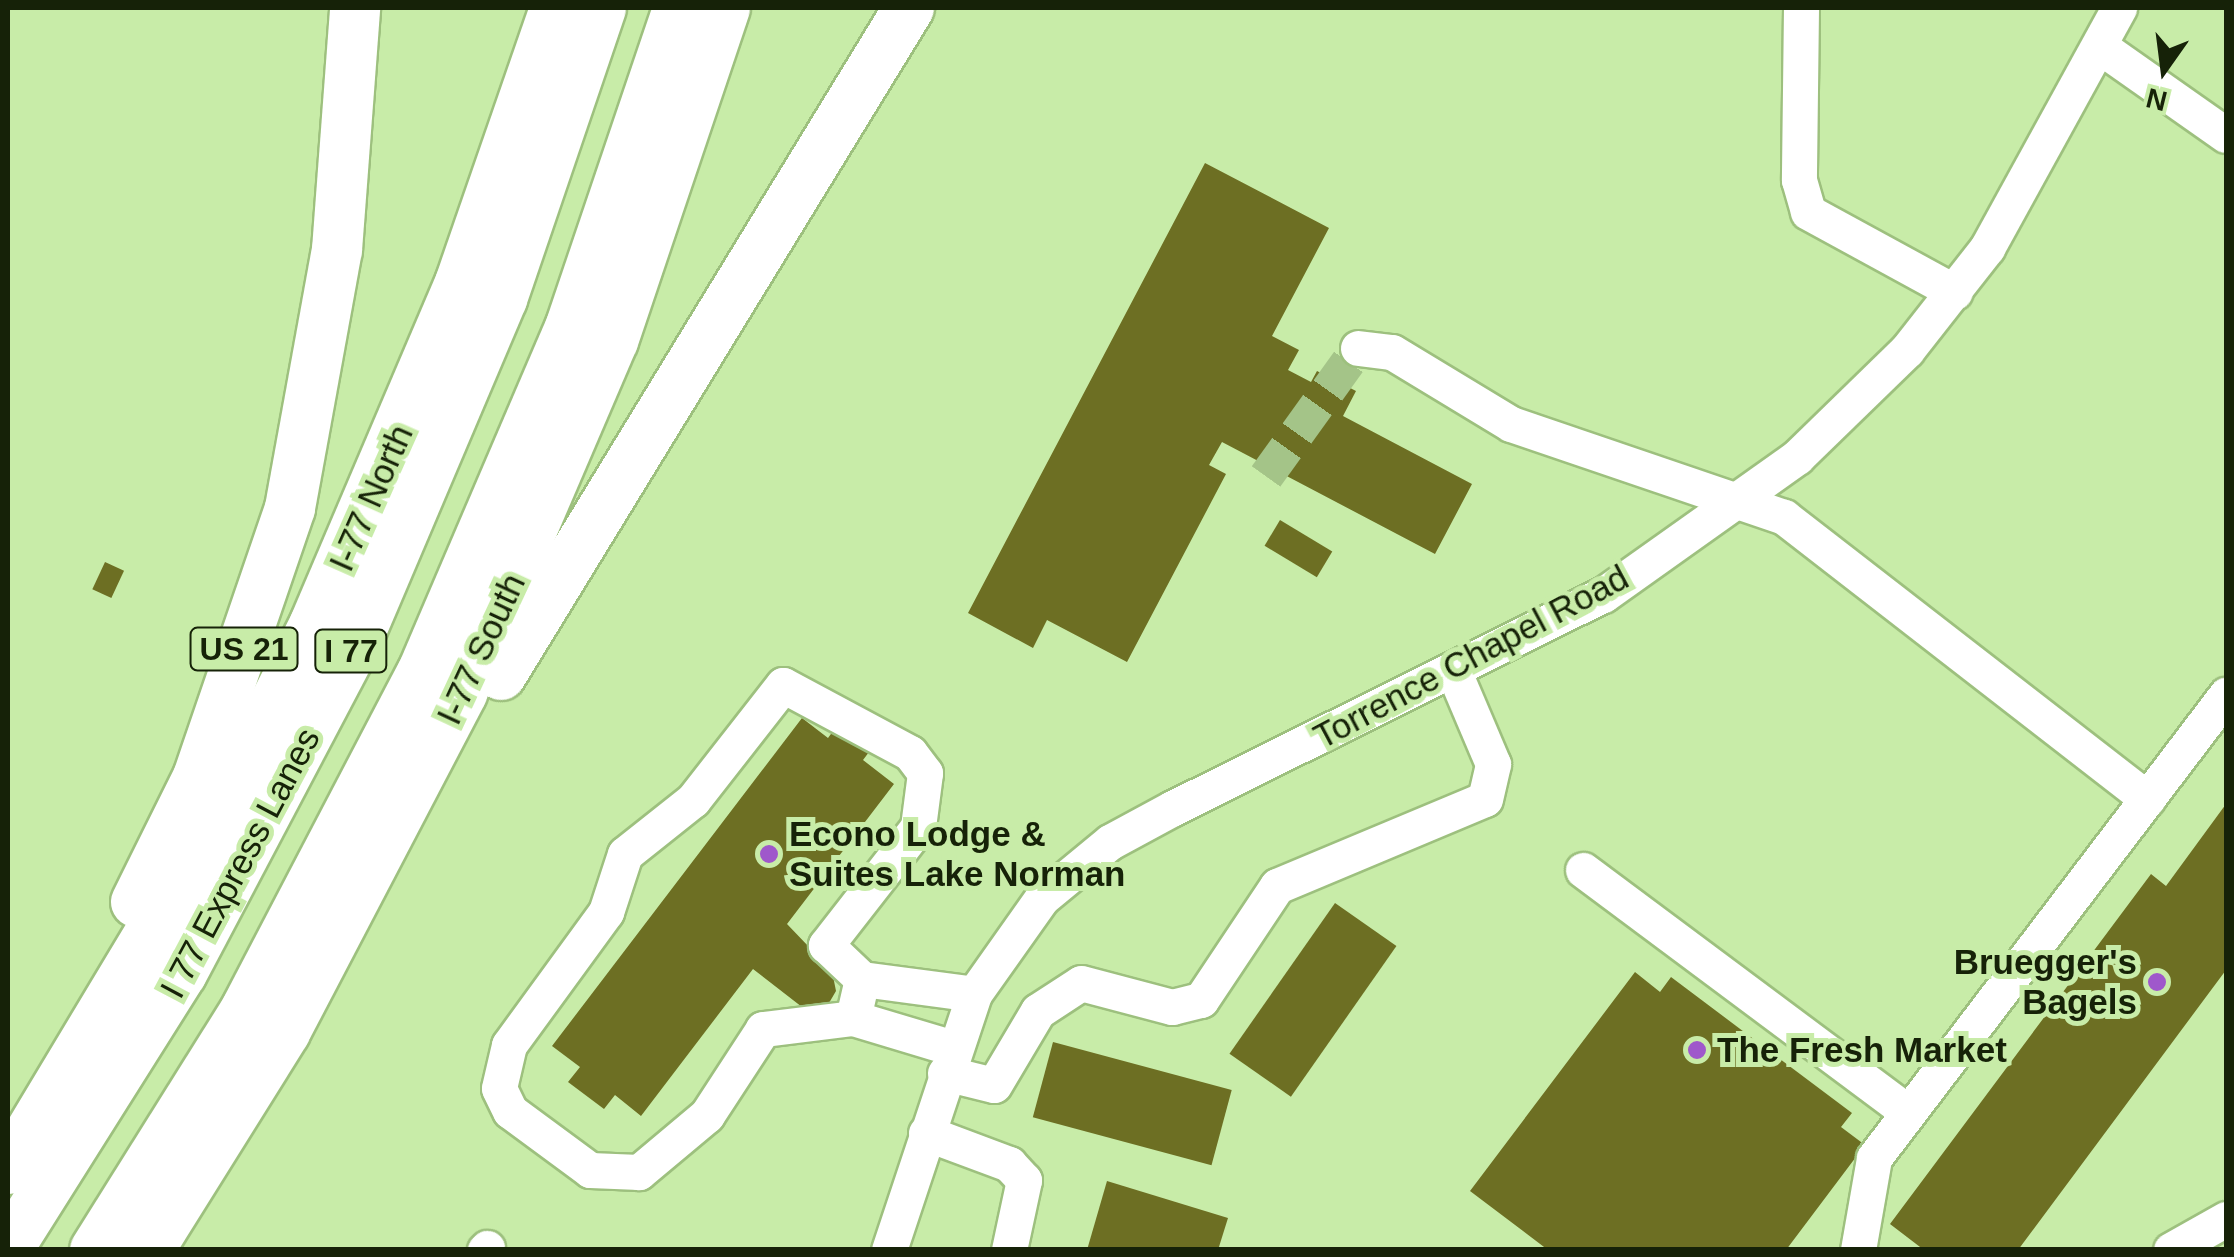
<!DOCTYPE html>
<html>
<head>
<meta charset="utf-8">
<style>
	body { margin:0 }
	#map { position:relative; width:2234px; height:1257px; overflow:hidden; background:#c8eca8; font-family:Arial,sans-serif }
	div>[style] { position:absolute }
	.building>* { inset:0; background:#6d6f23; transform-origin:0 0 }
	.minor-tunnel>* { height:35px; margin-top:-17.5px; transform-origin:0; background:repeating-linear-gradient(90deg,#a4c488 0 35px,transparent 0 53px) }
	.roads { filter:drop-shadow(2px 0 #9dc07e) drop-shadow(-2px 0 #9dc07e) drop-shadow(0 2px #9dc07e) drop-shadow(0 -2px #9dc07e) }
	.minor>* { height:35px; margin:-17.5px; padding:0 17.5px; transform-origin:17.5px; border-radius:17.5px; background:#fff }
	.highway>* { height:50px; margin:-25px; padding:0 25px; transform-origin:25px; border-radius:25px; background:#fff }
	.dots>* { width:28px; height:28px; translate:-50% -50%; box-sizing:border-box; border:5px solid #c8eca8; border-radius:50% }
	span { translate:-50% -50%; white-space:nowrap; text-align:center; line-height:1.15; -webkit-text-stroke:10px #c8eca8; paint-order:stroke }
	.shield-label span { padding:2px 8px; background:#c8eca8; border:2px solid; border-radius:8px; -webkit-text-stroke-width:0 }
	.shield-label { font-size:32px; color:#162208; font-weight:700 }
	.street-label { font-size:35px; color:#162208 }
	.poi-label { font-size:35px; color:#162208; font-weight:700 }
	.left { translate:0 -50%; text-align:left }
	.right { translate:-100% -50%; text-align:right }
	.frame { position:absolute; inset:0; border:10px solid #162208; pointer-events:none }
	.north { position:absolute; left:2114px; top:20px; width:100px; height:100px; -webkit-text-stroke:8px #c8eca8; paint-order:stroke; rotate:194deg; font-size:28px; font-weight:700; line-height:40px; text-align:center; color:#162208 }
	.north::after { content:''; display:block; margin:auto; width:35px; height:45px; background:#162208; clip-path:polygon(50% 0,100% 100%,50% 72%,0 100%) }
</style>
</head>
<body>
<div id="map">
	<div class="building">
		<div style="clip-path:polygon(1205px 163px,1329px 228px,1272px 336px,1299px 350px,1288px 370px,1311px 382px,1317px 371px,1356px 391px,1343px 416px,1472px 484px,1435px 554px,1222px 442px,1209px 465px,1226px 474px,1127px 662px,1047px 620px,1033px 648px,968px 613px)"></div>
		<div style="left:1280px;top:520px;width:61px;height:30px;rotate:31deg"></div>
		<div style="left:105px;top:562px;width:21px;height:30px;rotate:25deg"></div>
		<div style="clip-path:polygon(802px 718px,828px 738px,839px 723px,872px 748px,863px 760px,894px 784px,787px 924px,832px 971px,836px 991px,829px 1003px,802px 1007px,753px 969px,641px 1116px,615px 1095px,604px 1109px,568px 1082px,580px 1067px,552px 1046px)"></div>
		<div style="clip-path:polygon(2226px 804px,2226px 970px,2018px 1250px,1924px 1250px,1890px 1224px,2151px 874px,2166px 886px)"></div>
		<div style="left:1335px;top:903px;width:75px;height:184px;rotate:35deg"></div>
		<div style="clip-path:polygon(1635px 972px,1660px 992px,1671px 977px,1852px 1113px,1841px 1127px,1865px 1145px,1786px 1250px,1548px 1250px,1470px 1191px)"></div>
		<div style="left:1053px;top:1042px;width:185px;height:78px;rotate:15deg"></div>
		<div style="clip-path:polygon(1107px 1181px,1228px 1218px,1218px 1250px,1087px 1250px)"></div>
	</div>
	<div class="minor-tunnel">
		<div style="left:1266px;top:476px;width:158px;rotate:-54.3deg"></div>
	</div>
	<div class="roads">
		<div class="minor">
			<div style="left:1801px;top:8px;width:172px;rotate:90.7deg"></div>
			<div style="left:1799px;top:180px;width:33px;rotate:74deg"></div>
			<div style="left:1808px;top:212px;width:167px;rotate:28.6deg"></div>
			<div style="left:2102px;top:48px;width:151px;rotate:35.1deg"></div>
			<div style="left:1358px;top:348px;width:34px;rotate:7deg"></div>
			<div style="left:1392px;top:352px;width:139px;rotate:31.2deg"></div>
			<div style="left:1511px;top:424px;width:288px;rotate:18.8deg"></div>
			<div style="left:1784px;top:517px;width:460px;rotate:37.8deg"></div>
			<div style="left:1583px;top:870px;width:405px;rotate:36.7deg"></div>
			<div style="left:862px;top:979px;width:40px;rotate:103deg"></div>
			<div style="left:853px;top:1018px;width:91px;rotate:173deg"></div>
			<div style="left:763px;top:1029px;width:103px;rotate:123.1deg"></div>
			<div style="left:707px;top:1115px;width:89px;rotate:140deg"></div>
			<div style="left:639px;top:1172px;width:49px;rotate:-177.7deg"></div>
			<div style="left:590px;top:1170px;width:99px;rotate:-143.6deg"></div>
			<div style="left:510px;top:1111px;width:25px;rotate:-116deg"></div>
			<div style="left:499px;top:1088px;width:44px;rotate:-76.9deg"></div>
			<div style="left:509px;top:1045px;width:165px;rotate:-53.9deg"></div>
			<div style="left:606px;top:912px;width:61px;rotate:-71.9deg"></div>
			<div style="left:625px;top:854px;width:87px;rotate:-38.5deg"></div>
			<div style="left:693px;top:800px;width:146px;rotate:-52deg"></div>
			<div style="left:783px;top:685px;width:144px;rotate:28.2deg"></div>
			<div style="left:910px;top:753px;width:25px;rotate:53deg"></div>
			<div style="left:925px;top:773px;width:54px;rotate:97.4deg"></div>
			<div style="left:918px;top:827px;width:150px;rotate:127.9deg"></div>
			<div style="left:826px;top:945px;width:50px;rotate:43.4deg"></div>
			<div style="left:862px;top:979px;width:113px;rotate:7.6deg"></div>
			<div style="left:853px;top:1018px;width:104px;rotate:16.7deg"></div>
			<div style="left:945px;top:1073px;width:50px;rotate:13.8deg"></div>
			<div style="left:994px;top:1085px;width:86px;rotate:-59.3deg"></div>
			<div style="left:1038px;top:1011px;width:51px;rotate:-33.1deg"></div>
			<div style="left:1081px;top:983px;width:94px;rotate:14.8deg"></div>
			<div style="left:1172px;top:1007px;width:30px;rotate:-14deg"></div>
			<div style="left:1201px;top:1000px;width:137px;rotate:-56.3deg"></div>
			<div style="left:1277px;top:886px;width:225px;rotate:-22.7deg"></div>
			<div style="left:1485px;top:799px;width:36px;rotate:-77deg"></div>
			<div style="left:1493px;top:764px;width:100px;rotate:-113deg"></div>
			<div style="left:926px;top:1133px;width:89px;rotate:20.5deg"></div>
			<div style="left:1009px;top:1164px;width:22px;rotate:47deg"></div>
			<div style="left:1024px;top:1180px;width:72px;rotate:102.1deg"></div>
			<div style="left:485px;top:1250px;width:3px;rotate:-45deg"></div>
			<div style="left:889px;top:1250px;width:270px;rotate:-71.6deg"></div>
			<div style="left:974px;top:994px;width:118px;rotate:-54.7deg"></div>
			<div style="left:1042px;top:898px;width:88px;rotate:-39.5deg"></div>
			<div style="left:1110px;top:842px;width:72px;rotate:-28.4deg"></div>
			<div style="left:1173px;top:808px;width:480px;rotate:-26.4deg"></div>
			<div style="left:1603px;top:595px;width:238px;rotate:-35.4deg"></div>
			<div style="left:1797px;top:457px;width:153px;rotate:-44.2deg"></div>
			<div style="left:1907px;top:350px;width:130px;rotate:-51.9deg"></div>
			<div style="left:1987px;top:248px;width:274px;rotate:-61.2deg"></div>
			<div style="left:1858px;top:1250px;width:93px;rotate:-80.1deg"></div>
			<div style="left:1874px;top:1158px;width:582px;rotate:-52.76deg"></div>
			<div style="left:2171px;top:1250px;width:63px;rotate:-29.4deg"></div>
		</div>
		<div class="highway">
			<div style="left:501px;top:675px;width:782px;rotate:-58.55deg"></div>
			<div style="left:136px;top:902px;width:140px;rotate:-63.6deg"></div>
			<div style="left:198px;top:777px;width:284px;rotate:-71.1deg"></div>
			<div style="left:290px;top:508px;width:262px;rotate:-79.7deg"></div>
			<div style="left:337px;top:250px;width:243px;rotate:-85.7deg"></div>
			<div style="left:8px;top:1169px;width:380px;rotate:-59deg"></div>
			<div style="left:204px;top:843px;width:246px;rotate:-63.2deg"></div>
			<div style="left:315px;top:623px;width:370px;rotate:-66.9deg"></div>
			<div style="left:460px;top:283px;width:291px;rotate:-70.9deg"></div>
			<div style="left:8px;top:1249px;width:326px;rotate:-57.8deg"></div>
			<div style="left:182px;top:973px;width:373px;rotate:-62.2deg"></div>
			<div style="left:356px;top:643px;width:374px;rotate:-67deg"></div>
			<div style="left:502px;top:299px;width:307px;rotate:-71.2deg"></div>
			<div style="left:95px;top:1250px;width:284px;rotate:-57.9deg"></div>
			<div style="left:246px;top:1009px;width:379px;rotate:-62.4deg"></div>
			<div style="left:422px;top:673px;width:379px;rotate:-66.8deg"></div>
			<div style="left:571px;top:325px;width:335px;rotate:-71.3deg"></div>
			<div style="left:149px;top:1250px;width:257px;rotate:-58deg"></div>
			<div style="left:285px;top:1032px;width:382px;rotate:-62.4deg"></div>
			<div style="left:462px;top:693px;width:383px;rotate:-66.8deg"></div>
			<div style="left:613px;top:341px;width:351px;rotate:-71.4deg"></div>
		</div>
	</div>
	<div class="dots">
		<div style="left:769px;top:854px;background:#9f58cb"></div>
		<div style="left:2157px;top:982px;background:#9f58cb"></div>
		<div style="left:1697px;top:1050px;background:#9f58cb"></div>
	</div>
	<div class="shield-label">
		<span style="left:244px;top:649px">US 21</span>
		<span style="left:351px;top:651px">I 77</span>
	</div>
	<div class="street-label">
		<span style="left:371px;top:498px;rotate:-66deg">I-77 North</span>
		<span style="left:481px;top:649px;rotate:-65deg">I-77 South</span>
		<span style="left:1471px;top:657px;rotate:-28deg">Torrence Chapel Road</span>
		<span style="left:240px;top:863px;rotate:-62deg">I 77 Express Lanes</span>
	</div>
	<div class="poi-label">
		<span class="left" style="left:789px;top:854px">Econo Lodge &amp;<br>Suites Lake Norman</span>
		<span class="right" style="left:2137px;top:982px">Bruegger's<br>Bagels</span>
		<span class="left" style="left:1717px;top:1050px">The Fresh Market</span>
	</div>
	<div class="frame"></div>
	<div class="north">N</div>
</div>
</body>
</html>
